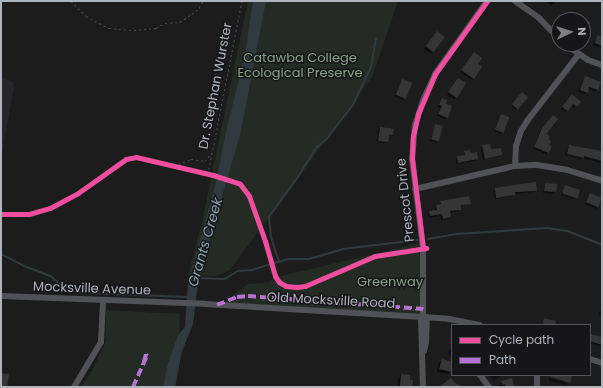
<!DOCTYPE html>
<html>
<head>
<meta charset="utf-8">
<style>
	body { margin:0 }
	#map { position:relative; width:603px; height:388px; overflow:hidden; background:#1c1c1c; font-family:Poppins,sans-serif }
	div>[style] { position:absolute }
	.built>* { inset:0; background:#262628 }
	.green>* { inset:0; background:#242b24 }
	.water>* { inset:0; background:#313b3f }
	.shadow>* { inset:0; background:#0007; transform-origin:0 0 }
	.stream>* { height:1.5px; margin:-0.75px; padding:0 0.75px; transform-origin:0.75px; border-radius:0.75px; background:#313b3f }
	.building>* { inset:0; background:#353536; transform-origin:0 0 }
	.path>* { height:1px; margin-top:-0.5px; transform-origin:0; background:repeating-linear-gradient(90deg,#4c4d50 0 2px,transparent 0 5px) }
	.minor>* { height:6px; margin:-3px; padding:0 3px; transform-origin:3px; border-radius:3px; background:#505255 }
	.quiet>* { height:4px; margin-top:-2px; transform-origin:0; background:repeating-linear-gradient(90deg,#b673d3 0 8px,transparent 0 12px) }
	.cycleway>* { height:5px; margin:-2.5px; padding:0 2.5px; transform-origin:2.5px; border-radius:2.5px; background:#ef4d9e }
	span { translate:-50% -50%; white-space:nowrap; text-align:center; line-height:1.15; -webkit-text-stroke:3px #161618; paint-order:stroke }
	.park-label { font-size:13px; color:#89a587 }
	.street-label { font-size:13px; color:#aeb4bb }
	.water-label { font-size:14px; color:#88a5b3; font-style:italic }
	.frame { position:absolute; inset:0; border:2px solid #aeb4bb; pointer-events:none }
	.legend { position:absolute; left:451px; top:324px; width:140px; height:52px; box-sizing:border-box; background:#161618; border:1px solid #535559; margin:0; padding:5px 7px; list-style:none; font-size:12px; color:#aeb4bb }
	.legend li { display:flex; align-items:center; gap:8px; height:20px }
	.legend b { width:20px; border:1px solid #535559 }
	.north { position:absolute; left:551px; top:12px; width:40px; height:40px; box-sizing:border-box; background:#161618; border:1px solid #535559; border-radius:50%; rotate:86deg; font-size:11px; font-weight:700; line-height:16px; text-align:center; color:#aeb4bb }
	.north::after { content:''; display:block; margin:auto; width:14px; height:18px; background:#7b7f83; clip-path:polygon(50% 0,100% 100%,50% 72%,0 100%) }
</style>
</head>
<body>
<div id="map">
	<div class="built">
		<div style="clip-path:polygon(1px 77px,13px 82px,14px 88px,1px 159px)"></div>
	</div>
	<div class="green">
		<div style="clip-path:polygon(248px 1px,398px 1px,372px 77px,230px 270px,215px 276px,188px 275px,202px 222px)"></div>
		<div style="clip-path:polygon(420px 243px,422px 315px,233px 304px,232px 296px,248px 284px,270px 282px,273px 278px)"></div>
		<div style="clip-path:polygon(106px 310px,180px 314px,179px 332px,168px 363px,163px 387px,81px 387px,92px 371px,106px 341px)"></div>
	</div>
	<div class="water">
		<div style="clip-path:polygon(253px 1px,266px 1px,240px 135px,206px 251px,197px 290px,193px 324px,182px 351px,175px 387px,163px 387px,168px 363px,178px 335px,185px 327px,188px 283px,216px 183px,226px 131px,245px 55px)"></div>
	</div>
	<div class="shadow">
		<div style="clip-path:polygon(546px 1px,556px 1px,551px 6px)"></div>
		<div style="clip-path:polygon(435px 35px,444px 38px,431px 54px,424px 49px)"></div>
		<div style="clip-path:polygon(598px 36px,602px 38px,602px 48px,593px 45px)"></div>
		<div style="clip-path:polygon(472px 55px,476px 65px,472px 80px,460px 72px)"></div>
		<div style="clip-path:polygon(585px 77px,600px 82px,596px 92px,588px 89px,585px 94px,578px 92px)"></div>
		<div style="clip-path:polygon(458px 79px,456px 97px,454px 99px,447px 95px)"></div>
		<div style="clip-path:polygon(402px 80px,404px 98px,402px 100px,394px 96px)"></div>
		<div style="left:522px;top:93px;width:6px;height:17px;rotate:39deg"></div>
		<div style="clip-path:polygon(570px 98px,579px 102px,574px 108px,570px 106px,565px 112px,561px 109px)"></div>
		<div style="clip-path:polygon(442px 99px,447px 117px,445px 119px,437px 116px,440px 108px,438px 107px)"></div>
		<div style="clip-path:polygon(501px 115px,502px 132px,501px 134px,494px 131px)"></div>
		<div style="clip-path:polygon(551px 118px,545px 134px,548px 146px,548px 152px,546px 154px,533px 149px,540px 131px)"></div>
		<div style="clip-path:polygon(435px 125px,438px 141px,436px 142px,430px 141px)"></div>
		<div style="clip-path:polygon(380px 128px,392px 135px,388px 136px,385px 143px,377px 142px,378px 130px)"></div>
		<div style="clip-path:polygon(483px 146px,490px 150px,501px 155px,483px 160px,481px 148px)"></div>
		<div style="clip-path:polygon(569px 146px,602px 152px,602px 163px,582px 158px,581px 159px,565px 155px)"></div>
		<div style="clip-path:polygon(465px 152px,477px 159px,475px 161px,456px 164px,456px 159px,463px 156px)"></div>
		<div style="clip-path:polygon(545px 184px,556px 185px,555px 192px,553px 194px,543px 193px)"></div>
		<div style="clip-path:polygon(565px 186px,577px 197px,575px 199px,561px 195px)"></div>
		<div style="clip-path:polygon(495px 189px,536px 191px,534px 192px,515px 194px,512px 196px,495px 199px,494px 191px)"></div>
		<div style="left:590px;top:194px;width:12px;height:11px;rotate:24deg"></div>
		<div style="clip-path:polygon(441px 202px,469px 203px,460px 206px,459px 211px,449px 213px,450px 217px,448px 219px,441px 220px,440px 216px,429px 218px,428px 214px,435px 211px,435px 208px,439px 205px)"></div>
		<div style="clip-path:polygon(602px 308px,602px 316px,599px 315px,600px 310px)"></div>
		<div style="clip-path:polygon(590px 335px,602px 339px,602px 347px,590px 343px)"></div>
		<div style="clip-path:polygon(452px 349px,452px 360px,448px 353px)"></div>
		<div style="clip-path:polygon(442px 360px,452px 363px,452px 371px,448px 374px,437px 372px,439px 363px)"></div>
		<div style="clip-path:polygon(401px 375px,412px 381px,411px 387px,397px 387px,398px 379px)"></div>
		<div style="clip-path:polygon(490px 375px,502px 375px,493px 381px)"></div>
		<div style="clip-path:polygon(549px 378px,568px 383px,566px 385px,549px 381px)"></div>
		<div style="clip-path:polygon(502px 382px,513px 387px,499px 387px,499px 385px)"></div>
	</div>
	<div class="stream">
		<div style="left:428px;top:239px;width:29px;rotate:-10deg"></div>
		<div style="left:457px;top:234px;width:91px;rotate:-3.8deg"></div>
		<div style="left:548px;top:228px;width:20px;rotate:9deg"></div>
		<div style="left:568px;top:231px;width:37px;rotate:22deg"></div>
		<div style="left:1px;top:254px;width:29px;rotate:27deg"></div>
		<div style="left:27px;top:267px;width:26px;rotate:21deg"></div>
		<div style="left:51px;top:276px;width:15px;rotate:42deg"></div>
		<div style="left:62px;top:286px;width:10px;rotate:24deg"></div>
		<div style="left:71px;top:290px;width:13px;rotate:13deg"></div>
		<div style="left:84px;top:293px;width:104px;rotate:2.2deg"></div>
		<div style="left:279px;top:262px;width:26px;rotate:-108deg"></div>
		<div style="left:271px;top:237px;width:20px;rotate:-96deg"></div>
		<div style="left:269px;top:217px;width:49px;rotate:-54.1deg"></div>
		<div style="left:298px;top:177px;width:36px;rotate:-58deg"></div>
		<div style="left:317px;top:147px;width:11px;rotate:-38deg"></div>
		<div style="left:326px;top:140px;width:44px;rotate:-52.4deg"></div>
		<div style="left:353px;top:105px;width:42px;rotate:-64.7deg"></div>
		<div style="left:371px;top:67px;width:28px;rotate:-80deg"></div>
		<div style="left:198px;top:278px;width:27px;rotate:2deg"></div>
		<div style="left:225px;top:279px;width:15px;rotate:-32deg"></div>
		<div style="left:238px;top:271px;width:14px;rotate:-4deg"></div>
		<div style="left:252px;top:270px;width:38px;rotate:-17deg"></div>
		<div style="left:288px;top:259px;width:21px"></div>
		<div style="left:309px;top:259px;width:35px;rotate:-16deg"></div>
		<div style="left:343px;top:249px;width:75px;rotate:-6.9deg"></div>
	</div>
	<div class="building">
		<div style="clip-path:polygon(587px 20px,591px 23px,587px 28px,589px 30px,583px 37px,583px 24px)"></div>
		<div style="left:437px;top:31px;width:10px;height:19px;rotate:37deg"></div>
		<div style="clip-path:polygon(597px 35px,602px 37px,602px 46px,595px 43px)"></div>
		<div style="clip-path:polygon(474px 52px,482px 58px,478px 64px,482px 67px,474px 79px,461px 70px)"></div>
		<div style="clip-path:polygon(585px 76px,601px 82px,598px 90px,589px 87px,588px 93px,580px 90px)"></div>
		<div style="clip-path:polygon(458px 78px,466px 83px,457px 98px,448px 92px)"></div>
		<div style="left:402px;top:79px;width:11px;height:17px;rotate:22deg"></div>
		<div style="left:522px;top:92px;width:8px;height:16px;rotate:40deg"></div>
		<div style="clip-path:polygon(572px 94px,581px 102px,577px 107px,573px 104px,568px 111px,562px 107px)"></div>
		<div style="clip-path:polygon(442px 98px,447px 100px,446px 104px,452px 106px,448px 118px,438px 114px,442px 106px,439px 105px)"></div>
		<div style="left:501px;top:114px;width:9px;height:17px;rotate:21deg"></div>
		<div style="clip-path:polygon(553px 115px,558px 119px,546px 134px,550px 136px,549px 140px,551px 141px,549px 145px,552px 146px,549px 153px,534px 147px,542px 128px)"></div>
		<div style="left:435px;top:124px;width:8px;height:16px;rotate:14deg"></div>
		<div style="clip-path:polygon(380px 127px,394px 129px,393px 135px,389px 135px,388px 142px,378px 141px)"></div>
		<div style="clip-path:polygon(490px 144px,491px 149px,501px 148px,502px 155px,485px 159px,482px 145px)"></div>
		<div style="clip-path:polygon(569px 145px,602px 151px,602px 161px,584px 156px,584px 158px,567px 154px)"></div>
		<div style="clip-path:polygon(470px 150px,471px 153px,477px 152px,478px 159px,458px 163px,457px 156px,465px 155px,464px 151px)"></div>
		<div style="clip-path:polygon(536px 182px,537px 191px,515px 192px,515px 195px,496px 198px,495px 188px)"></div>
		<div style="left:545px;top:183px;width:12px;height:8px;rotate:5deg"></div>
		<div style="left:565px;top:185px;width:16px;height:9px;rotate:18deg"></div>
		<div style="left:590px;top:193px;width:13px;height:10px;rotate:23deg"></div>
		<div style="clip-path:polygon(469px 196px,471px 204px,461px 205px,461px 210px,450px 211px,451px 217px,443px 219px,442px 214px,430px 216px,429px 211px,437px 210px,436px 205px,441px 204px,440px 201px)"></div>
		<div style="clip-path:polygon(544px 318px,556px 321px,555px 325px,543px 325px)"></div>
		<div style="clip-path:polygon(590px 334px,602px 337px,602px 345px,590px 341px)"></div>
		<div style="clip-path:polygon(442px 359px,452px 362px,452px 372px,439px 369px)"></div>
		<div style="clip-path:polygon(1px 373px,9px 374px,7px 387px,1px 387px)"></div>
		<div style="clip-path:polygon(401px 374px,410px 375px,410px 380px,413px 380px,412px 387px,400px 386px)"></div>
		<div style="clip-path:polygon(546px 375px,570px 375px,572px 376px,570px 383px)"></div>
		<div style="clip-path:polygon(451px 378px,455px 383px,464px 387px,439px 387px)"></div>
		<div style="clip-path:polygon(512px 378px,514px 387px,505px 387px,505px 384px,502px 385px,501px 381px)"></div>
	</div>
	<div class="path">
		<div style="left:71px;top:1px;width:21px;rotate:45deg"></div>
		<div style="left:86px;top:16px;width:26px;rotate:28deg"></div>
		<div style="left:109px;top:28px;width:25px;rotate:5deg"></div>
		<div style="left:134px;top:30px;width:22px;rotate:-5deg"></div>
		<div style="left:156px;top:28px;width:10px;rotate:-29deg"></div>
		<div style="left:165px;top:23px;width:15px;rotate:-4deg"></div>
		<div style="left:180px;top:22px;width:14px;rotate:-34deg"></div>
		<div style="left:192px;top:14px;width:9px;rotate:-41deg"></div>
		<div style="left:199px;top:8px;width:8px;rotate:-60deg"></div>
		<div style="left:174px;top:166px;width:18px;rotate:-22deg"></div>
		<div style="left:191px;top:159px;width:14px;rotate:8deg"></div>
		<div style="left:205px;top:161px;width:11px;rotate:-52deg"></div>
		<div style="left:208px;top:174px;width:176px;rotate:-78.9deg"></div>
	</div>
	<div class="minor">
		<div style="left:515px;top:1px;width:29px;rotate:35deg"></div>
		<div style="left:539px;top:18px;width:29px;rotate:46deg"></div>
		<div style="left:565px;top:44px;width:28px;rotate:35deg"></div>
		<div style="left:588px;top:60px;width:15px;rotate:20deg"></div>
		<div style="left:515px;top:166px;width:20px;rotate:-87deg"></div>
		<div style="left:516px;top:146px;width:16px;rotate:-72deg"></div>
		<div style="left:521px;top:131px;width:12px;rotate:-59deg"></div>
		<div style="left:527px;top:121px;width:85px;rotate:-52.2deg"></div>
		<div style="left:415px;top:189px;width:103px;rotate:-13deg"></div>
		<div style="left:515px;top:166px;width:22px;rotate:-3deg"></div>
		<div style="left:537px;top:165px;width:30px;rotate:9deg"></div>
		<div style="left:567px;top:170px;width:37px;rotate:17deg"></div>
		<div style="left:1px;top:296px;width:204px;rotate:2.2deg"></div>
		<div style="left:205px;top:304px;width:218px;rotate:3.4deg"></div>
		<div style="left:423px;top:317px;width:26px;rotate:4deg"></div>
		<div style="left:449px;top:319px;width:31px;rotate:11deg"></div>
		<div style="left:421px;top:317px;width:70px;rotate:88.4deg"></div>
		<div style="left:423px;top:317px;width:69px;rotate:-90deg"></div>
		<div style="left:423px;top:248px;width:90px;rotate:-97deg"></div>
		<div style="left:412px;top:159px;width:34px;rotate:-85deg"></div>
		<div style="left:415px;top:125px;width:28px;rotate:-72deg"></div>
		<div style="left:424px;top:98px;width:26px;rotate:-65deg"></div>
		<div style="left:435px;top:74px;width:90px;rotate:-54.5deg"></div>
		<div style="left:424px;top:351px;width:9px;rotate:-77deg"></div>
		<div style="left:426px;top:342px;width:25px;rotate:-88deg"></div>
		<div style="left:590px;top:359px;width:13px;rotate:18deg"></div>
		<div style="left:480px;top:375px;width:15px;rotate:53deg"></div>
		<div style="left:537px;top:375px;width:12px;rotate:90deg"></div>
		<div style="left:74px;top:387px;width:52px;rotate:-59deg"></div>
		<div style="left:101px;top:342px;width:41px;rotate:-87.2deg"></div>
	</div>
	<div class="quiet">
		<div style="left:217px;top:305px;width:22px;rotate:-22deg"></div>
		<div style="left:237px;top:297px;width:11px;rotate:-5deg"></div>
		<div style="left:248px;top:296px;width:176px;rotate:4.2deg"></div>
		<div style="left:133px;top:387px;width:34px;rotate:-66deg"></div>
		<div style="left:147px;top:356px;width:2px;rotate:-117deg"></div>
		<div style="left:146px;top:354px;width:8px;rotate:104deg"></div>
	</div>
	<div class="cycleway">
		<div style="left:1px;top:214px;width:28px"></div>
		<div style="left:29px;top:214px;width:22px;rotate:-16deg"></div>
		<div style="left:50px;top:208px;width:32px;rotate:-28deg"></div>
		<div style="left:78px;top:193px;width:59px;rotate:-35.3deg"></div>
		<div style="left:126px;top:159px;width:10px;rotate:-11deg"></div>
		<div style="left:136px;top:157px;width:79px;rotate:13.2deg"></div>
		<div style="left:213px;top:175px;width:28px;rotate:18deg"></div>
		<div style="left:240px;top:184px;width:15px;rotate:53deg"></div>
		<div style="left:249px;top:196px;width:48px;rotate:70.4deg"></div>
		<div style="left:265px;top:241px;width:36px;rotate:74deg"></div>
		<div style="left:275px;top:276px;width:7px;rotate:56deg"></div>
		<div style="left:279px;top:282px;width:8px;rotate:30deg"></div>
		<div style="left:286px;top:286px;width:11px;rotate:5deg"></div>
		<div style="left:297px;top:287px;width:8px;rotate:-7deg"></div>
		<div style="left:305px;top:286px;width:76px;rotate:-23.2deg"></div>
		<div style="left:375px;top:256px;width:52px;rotate:-8.9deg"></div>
		<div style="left:423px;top:248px;width:90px;rotate:-97deg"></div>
		<div style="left:412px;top:159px;width:23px;rotate:-88deg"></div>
		<div style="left:413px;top:136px;width:23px;rotate:-77deg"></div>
		<div style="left:418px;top:114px;width:43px;rotate:-67deg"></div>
		<div style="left:435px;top:74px;width:90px;rotate:-54.5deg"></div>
	</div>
	<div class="park-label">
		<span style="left:300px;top:66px">Catawba College<br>Ecological Preserve</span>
		<span style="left:390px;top:282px">Greenway</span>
	</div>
	<div class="street-label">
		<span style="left:216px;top:86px;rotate:-79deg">Dr. Stephan Wurster</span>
		<span style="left:406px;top:200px;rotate:-96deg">Prescot Drive</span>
		<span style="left:92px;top:289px;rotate:2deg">Mocksville Avenue</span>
		<span style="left:331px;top:301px;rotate:3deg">Old Mocksville Road</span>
	</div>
	<div class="water-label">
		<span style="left:205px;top:242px;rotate:-74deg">Grants Creek</span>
	</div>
	<div class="frame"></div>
	<ul class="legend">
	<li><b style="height:5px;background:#ef4d9e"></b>Cycle path</li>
	<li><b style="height:5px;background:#b673d3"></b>Path</li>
	</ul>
	<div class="north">N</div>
</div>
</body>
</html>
